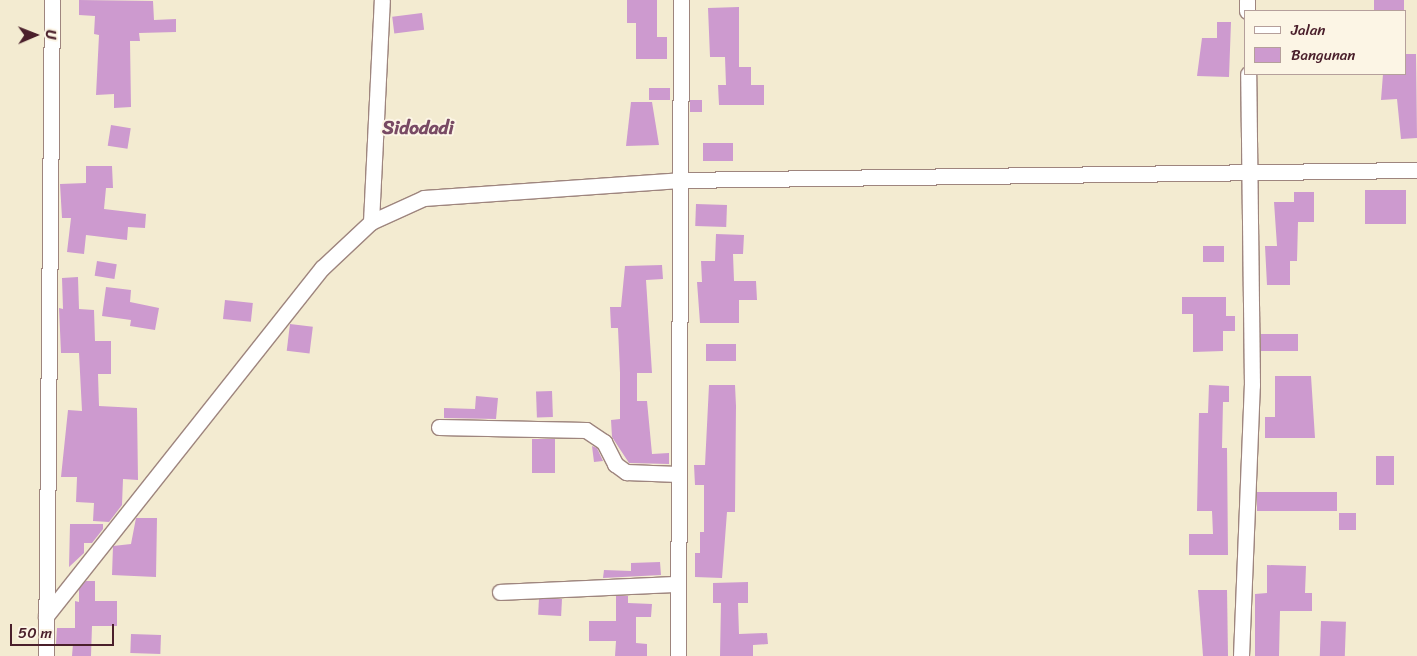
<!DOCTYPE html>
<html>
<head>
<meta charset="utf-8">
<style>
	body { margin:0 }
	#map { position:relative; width:1417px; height:656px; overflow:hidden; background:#f3ebd1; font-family:Sriracha,sans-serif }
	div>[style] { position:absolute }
	.building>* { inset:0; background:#cd9acf; transform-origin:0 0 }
	.roads { filter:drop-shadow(1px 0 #9e857e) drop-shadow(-1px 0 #9e857e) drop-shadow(0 1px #9e857e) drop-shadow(0 -1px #9e857e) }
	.minor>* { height:15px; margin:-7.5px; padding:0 7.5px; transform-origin:7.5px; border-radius:7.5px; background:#fff }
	span { translate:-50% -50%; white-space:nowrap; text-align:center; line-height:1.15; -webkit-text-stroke:4px #fcf5e5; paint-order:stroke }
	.quarter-label { font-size:19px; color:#784a64; font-weight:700 }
	.legend { position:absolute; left:1244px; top:10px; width:162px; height:65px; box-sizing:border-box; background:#fcf5e5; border:1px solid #b59f9b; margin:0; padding:6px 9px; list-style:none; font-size:15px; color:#4a1f2b }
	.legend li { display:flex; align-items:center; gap:10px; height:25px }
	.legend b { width:25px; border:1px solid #b59f9b }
	.north { position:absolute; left:10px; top:10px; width:50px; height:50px; -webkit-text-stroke:4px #fcf5e5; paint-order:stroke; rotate:89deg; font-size:14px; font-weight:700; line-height:20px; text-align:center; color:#4a1f2b }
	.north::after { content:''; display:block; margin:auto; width:18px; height:22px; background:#4a1f2b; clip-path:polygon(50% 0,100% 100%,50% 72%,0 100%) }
	.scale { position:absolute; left:10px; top:624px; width:104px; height:22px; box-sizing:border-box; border:2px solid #4a1f2b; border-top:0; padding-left:6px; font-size:15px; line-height:18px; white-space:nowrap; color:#4a1f2b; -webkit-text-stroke:4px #fcf5e5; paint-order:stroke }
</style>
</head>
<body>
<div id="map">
	<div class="building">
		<div style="clip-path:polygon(79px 0,153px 1px,154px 20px,176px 19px,176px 32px,139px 33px,140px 41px,130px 41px,131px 107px,114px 108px,114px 94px,96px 95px,99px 35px,94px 34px,95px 16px,79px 15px)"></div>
		<div style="clip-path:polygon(627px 0,657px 0,657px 37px,667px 37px,667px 59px,636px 59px,636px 23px,627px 23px)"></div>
		<div style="left:1374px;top:0;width:30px;height:11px"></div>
		<div style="clip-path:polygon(739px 7px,739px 67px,751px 67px,751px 85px,764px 85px,764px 105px,719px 105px,718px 85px,726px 85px,725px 57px,710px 57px,708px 8px)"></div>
		<div style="left:422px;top:13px;width:17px;height:30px;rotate:83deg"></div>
		<div style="clip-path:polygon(1217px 22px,1231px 22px,1229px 77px,1197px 76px,1202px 38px,1217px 38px)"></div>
		<div style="clip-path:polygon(1406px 54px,1416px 54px,1417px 138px,1401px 139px,1397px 99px,1381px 100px,1383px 74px,1406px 74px)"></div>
		<div style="left:649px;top:88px;width:21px;height:12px"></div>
		<div style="left:690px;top:100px;width:12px;height:12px"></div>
		<div style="clip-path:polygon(631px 102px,652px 102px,659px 145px,626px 146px)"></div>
		<div style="left:111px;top:125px;width:20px;height:21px;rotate:9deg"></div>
		<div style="left:703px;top:143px;width:30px;height:18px"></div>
		<div style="clip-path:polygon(86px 166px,112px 166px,113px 188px,106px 188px,104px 209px,146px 214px,145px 228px,128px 227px,127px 240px,86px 235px,84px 254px,67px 252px,71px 218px,62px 218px,60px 184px,86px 183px)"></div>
		<div style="left:1365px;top:190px;width:41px;height:34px"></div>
		<div style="clip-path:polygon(1294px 192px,1314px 192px,1314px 222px,1298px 222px,1297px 261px,1290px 261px,1290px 285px,1267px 285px,1265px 246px,1277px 246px,1274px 202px,1294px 202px)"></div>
		<div style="left:696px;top:204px;width:31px;height:22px;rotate:2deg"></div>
		<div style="clip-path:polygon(716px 234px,744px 235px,743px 254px,733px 254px,734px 281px,756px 281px,757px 300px,739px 300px,739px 323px,700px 323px,697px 282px,702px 282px,701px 261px,715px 261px)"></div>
		<div style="left:1203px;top:246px;width:21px;height:16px"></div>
		<div style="left:97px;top:261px;width:20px;height:15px;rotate:9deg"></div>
		<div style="clip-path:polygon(662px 265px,663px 279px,646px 280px,652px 373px,637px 373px,637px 401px,647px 401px,652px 454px,669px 453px,669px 464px,629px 463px,612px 437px,611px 420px,620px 419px,620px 373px,618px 328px,611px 328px,610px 307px,621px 307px,625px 266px)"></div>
		<div style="clip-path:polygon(78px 277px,79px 309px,94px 310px,95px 341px,111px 341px,111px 374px,98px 374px,99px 406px,137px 408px,138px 480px,123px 479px,122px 505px,109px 522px,93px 521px,94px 503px,76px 502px,77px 477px,61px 477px,68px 410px,82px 411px,79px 353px,61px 353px,59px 308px,63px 309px,62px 278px)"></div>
		<div style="clip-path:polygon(106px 287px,131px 290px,130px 302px,159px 308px,155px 330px,130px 326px,131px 320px,102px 316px)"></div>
		<div style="clip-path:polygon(1182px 297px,1226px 297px,1226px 316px,1235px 316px,1235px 331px,1223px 331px,1223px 351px,1193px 352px,1193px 314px,1182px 314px)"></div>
		<div style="left:225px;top:300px;width:28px;height:19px;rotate:6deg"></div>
		<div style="left:290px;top:324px;width:23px;height:27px;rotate:7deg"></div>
		<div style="left:1298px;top:334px;width:17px;height:37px;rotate:90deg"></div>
		<div style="left:706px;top:344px;width:30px;height:17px"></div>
		<div style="clip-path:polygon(1275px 376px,1311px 376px,1315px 438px,1265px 438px,1265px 417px,1275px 417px)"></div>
		<div style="clip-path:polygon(709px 385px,735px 385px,736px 406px,735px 512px,727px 512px,722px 578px,695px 577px,695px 553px,700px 553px,700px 532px,704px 532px,704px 485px,695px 485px,694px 465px,705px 465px)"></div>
		<div style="clip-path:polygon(1209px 385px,1229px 386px,1229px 402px,1223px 402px,1222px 448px,1227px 448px,1228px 555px,1189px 555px,1189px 534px,1213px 534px,1212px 511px,1197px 511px,1199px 413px,1208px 413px)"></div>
		<div style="left:552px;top:391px;width:26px;height:16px;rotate:88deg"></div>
		<div style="clip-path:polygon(476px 396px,498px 398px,496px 419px,444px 418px,444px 408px,475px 409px)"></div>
		<div style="left:532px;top:439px;width:23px;height:34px"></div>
		<div style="clip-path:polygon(592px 446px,597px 448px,603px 461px,594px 462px)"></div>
		<div style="left:1376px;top:456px;width:18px;height:29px"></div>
		<div style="left:1337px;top:492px;width:19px;height:80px;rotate:90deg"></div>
		<div style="left:1356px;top:513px;width:17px;height:17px;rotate:90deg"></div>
		<div style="clip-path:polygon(136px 518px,157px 518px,156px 577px,112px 575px,113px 546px,131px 544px)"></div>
		<div style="clip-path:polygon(70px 524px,103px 524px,103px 529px,92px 543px,84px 543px,84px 553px,69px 567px)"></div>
		<div style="clip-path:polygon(660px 562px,661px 575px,603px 578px,604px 570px,631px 571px,631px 563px)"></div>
		<div style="clip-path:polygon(1267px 565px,1306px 566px,1305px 593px,1312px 593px,1312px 611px,1280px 611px,1279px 656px,1255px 656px,1255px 594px,1267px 593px)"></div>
		<div style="clip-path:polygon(86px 581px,95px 581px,95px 601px,117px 601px,117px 626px,92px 626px,91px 656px,72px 656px,73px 644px,56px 644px,57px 628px,75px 628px,75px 601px,79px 602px,79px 589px)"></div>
		<div style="clip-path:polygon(748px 582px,748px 603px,738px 603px,739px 634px,767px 633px,768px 644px,753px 645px,753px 656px,720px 656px,721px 603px,713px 603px,713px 583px)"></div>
		<div style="clip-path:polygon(1198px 590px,1227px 590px,1228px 656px,1203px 656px)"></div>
		<div style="clip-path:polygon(616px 596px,628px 596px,628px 603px,652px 604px,651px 617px,636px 617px,636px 643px,647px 644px,647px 656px,615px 656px,616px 641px,589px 641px,589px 621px,616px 621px)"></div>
		<div style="left:562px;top:599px;width:17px;height:23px;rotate:93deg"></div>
		<div style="left:1321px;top:621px;width:25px;height:35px;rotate:2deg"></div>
		<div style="left:131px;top:634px;width:30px;height:19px;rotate:2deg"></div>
	</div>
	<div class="roads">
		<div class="minor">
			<div style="left:1247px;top:0;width:11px;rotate:90deg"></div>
			<div style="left:371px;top:222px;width:222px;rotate:-87.2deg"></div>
			<div style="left:439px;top:427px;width:147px;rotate:1.2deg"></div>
			<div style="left:586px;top:430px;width:22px;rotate:34deg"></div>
			<div style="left:604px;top:442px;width:25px;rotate:63deg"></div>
			<div style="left:615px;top:464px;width:14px;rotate:36deg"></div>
			<div style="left:626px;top:472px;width:52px;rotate:2.2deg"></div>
			<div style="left:500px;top:592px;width:178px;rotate:-2.6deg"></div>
			<div style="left:46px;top:616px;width:444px;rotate:-51.6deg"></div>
			<div style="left:322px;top:268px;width:67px;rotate:-43.2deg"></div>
			<div style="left:371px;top:222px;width:58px;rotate:-24.4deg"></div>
			<div style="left:424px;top:198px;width:256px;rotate:-4deg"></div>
			<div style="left:679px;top:180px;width:738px;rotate:-0.78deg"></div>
			<div style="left:46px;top:656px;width:656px;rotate:-89.48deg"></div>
			<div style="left:678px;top:656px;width:656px;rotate:-89.74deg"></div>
			<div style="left:1241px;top:656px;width:271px;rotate:-87.7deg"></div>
			<div style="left:1252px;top:385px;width:311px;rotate:-90.7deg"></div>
		</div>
	</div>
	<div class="quarter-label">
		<span style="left:418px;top:128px">Sidodadi</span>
	</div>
	<ul class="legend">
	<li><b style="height:6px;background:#fff"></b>Jalan</li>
	<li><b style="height:14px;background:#cd9acf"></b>Bangunan</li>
	</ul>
	<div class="north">U</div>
	<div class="scale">50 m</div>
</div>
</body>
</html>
